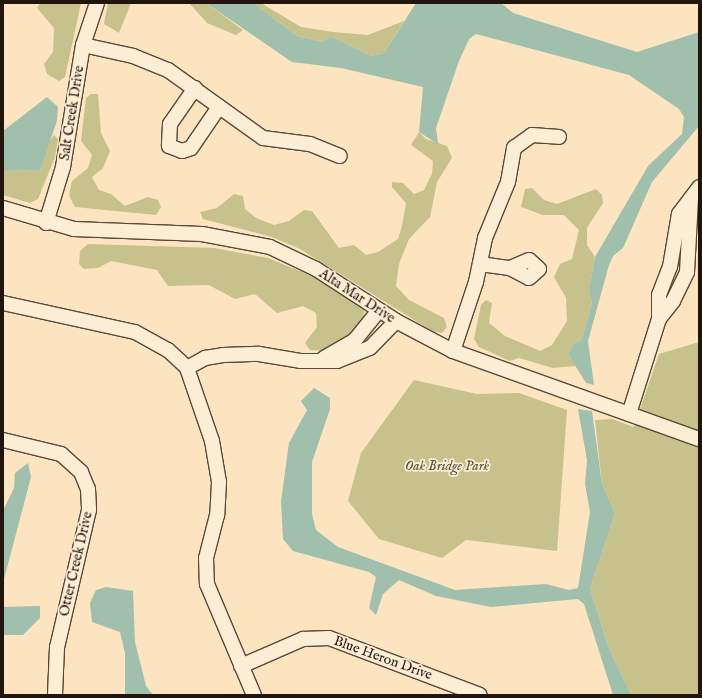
<!DOCTYPE html>
<html>
<head>
<meta charset="utf-8">
<style>
	body { margin:0 }
	#map { position:relative; width:702px; height:698px; overflow:hidden; background:#fbe4bf; font-family:"IM FELL English",serif }
	div>[style] { position:absolute }
	.green>* { inset:0; background:#c7c18c }
	.water>* { inset:0; background:#a0bfac }
	.roads { filter:drop-shadow(1px 0 #58493a) drop-shadow(-1px 0 #58493a) drop-shadow(0 1px #58493a) drop-shadow(0 -1px #58493a) }
	.minor>* { height:14px; margin:-7px; padding:0 7px; transform-origin:7px; border-radius:7px; background:#fcedd5 }
	span { translate:-50% -50%; white-space:nowrap; text-align:center; line-height:1.15; -webkit-text-stroke:3.5px #fcedd5; paint-order:stroke }
	.street-label { font-size:14px; color:#21150d }
	.park-label { font-size:14px; color:#5b5139; font-style:italic }
	.frame { position:absolute; inset:0; border:4px solid #21150d; pointer-events:none }
</style>
</head>
<body>
<div id="map">
	<div class="green">
		<div style="clip-path:polygon(40px 3px,81px 3px,65px 77px,59px 81px,47px 74px,44px 64px,53px 52px,54px 28px,37px 8px)"></div>
		<div style="clip-path:polygon(108px 3px,131px 3px,119px 33px,104px 24px)"></div>
		<div style="clip-path:polygon(189px 3px,206px 3px,243px 30px,236px 35px,207px 23px)"></div>
		<div style="clip-path:polygon(253px 3px,261px 3px,301px 27px,333px 32px,368px 35px,404px 21px,384px 53px,372px 56px,330px 36px,323px 42px,297px 36px)"></div>
		<div style="clip-path:polygon(91px 94px,98px 94px,101px 133px,110px 151px,103px 168px,92px 177px,99px 190px,111px 194px,125px 206px,148px 197px,158px 200px,161px 207px,156px 215px,75px 207px,69px 195px,72px 181px,88px 168px,92px 155px,81px 141px,86px 98px)"></div>
		<div style="clip-path:polygon(419px 132px,426px 139px,447px 146px,452px 158px,437px 182px,430px 217px,409px 239px,399px 264px,396px 286px,409px 300px,444px 318px,447px 327px,442px 333px,432px 331px,300px 249px,272px 237px,203px 219px,200px 212px,217px 208px,234px 194px,243px 196px,245px 209px,256px 218px,274px 225px,289px 221px,304px 210px,312px 211px,339px 248px,354px 245px,366px 255px,378px 252px,398px 239px,402px 226px,406px 203px,392px 187px,392px 182px,403px 183px,414px 194px,424px 190px,432px 174px,433px 161px,411px 145px)"></div>
		<div style="clip-path:polygon(54px 135px,58px 139px,55px 157px,38px 199px,30px 203px,3px 195px,3px 171px,40px 170px,46px 147px)"></div>
		<div style="clip-path:polygon(532px 188px,544px 200px,557px 204px,596px 189px,602px 195px,603px 203px,587px 228px,587px 245px,595px 257px,589px 290px,592px 303px,582px 339px,573px 344px,568px 354px,576px 366px,553px 368px,519px 358px,510px 361px,479px 347px,474px 339px,481px 305px,486px 300px,492px 303px,489px 323px,505px 336px,540px 351px,552px 345px,567px 321px,566px 298px,554px 277px,560px 264px,572px 259px,579px 230px,564px 215px,543px 215px,521px 207px,525px 189px)"></div>
		<div style="clip-path:polygon(88px 244px,214px 248px,268px 258px,321px 280px,364px 310px,365px 318px,345px 341px,323px 351px,310px 350px,305px 343px,317px 327px,316px 313px,303px 306px,277px 313px,255px 294px,235px 299px,209px 285px,168px 286px,157px 270px,111px 261px,98px 268px,84px 269px,79px 264px,80px 251px)"></div>
		<div style="clip-path:polygon(699px 342px,699px 695px,631px 695px,608px 646px,590px 588px,615px 514px,602px 484px,595px 420px,612px 419px,634px 427px,659px 354px)"></div>
		<div style="clip-path:polygon(414px 380px,477px 394px,519px 393px,567px 410px,557px 551px,466px 540px,442px 558px,379px 539px,348px 501px,361px 453px)"></div>
	</div>
	<div class="water">
		<div style="clip-path:polygon(206px 3px,253px 3px,297px 36px,323px 42px,330px 36px,372px 56px,384px 53px,416px 3px,501px 3px,513px 13px,637px 52px,699px 32px,699px 126px,652px 182px,623px 248px,613px 256px,609px 265px,588px 341px,594px 385px,586px 383px,568px 354px,573px 344px,582px 339px,592px 303px,589px 290px,595px 257px,648px 166px,682px 134px,684px 117px,679px 109px,629px 75px,476px 34px,469px 39px,459px 61px,436px 128px,438px 144px,419px 132px,423px 87px,341px 68px,292px 62px)"></div>
		<div style="clip-path:polygon(47px 97px,58px 107px,57px 121px,40px 170px,3px 171px,3px 131px)"></div>
		<div style="clip-path:polygon(314px 388px,330px 398px,330px 409px,312px 462px,312px 514px,316px 530px,338px 547px,455px 590px,546px 584px,569px 590px,578px 588px,590px 512px,585px 484px,587px 460px,578px 409px,592px 411px,602px 484px,615px 514px,590px 588px,608px 646px,631px 695px,613px 695px,584px 604px,578px 599px,491px 607px,436px 596px,399px 580px,383px 594px,376px 615px,369px 608px,376px 577px,369px 572px,293px 551px,283px 539px,281px 501px,289px 443px,307px 410px,301px 401px)"></div>
		<div style="clip-path:polygon(28px 463px,31px 477px,3px 583px,3px 511px,14px 488px,15px 473px)"></div>
		<div style="clip-path:polygon(106px 587px,133px 591px,135px 642px,146px 686px,153px 695px,125px 695px,125px 653px,120px 632px,92px 622px,90px 603px,96px 590px)"></div>
		<div style="clip-path:polygon(40px 606px,40px 618px,23px 635px,3px 635px,3px 607px)"></div>
	</div>
	<div class="roads">
		<div class="minor">
			<div style="left:83px;top:45px;width:51px;rotate:12.4deg"></div>
			<div style="left:133px;top:56px;width:38px;rotate:22deg"></div>
			<div style="left:168px;top:70px;width:117px;rotate:35.6deg"></div>
			<div style="left:263px;top:138px;width:47px;rotate:7.3deg"></div>
			<div style="left:310px;top:144px;width:32px;rotate:22deg"></div>
			<div style="left:195px;top:88px;width:44px;rotate:124.8deg"></div>
			<div style="left:170px;top:124px;width:22px;rotate:93deg"></div>
			<div style="left:169px;top:146px;width:14px;rotate:21deg"></div>
			<div style="left:182px;top:151px;width:9px;rotate:-18deg"></div>
			<div style="left:191px;top:148px;width:50px;rotate:-55.7deg"></div>
			<div style="left:3px;top:208px;width:74px;rotate:16.5deg"></div>
			<div style="left:74px;top:229px;width:128px;rotate:2.2deg"></div>
			<div style="left:202px;top:234px;width:69px;rotate:10.8deg"></div>
			<div style="left:270px;top:247px;width:51px;rotate:25.6deg"></div>
			<div style="left:316px;top:269px;width:95px;rotate:33deg"></div>
			<div style="left:396px;top:321px;width:64px;rotate:27.8deg"></div>
			<div style="left:453px;top:351px;width:261px;rotate:19.7deg"></div>
			<div style="left:46px;top:223px;width:59px;rotate:-73.1deg"></div>
			<div style="left:63px;top:167px;width:124px;rotate:-80.7deg"></div>
			<div style="left:83px;top:45px;width:44px;rotate:-71.6deg"></div>
			<div style="left:480px;top:264px;width:30px;rotate:8deg"></div>
			<div style="left:510px;top:268px;width:21px;rotate:28deg"></div>
			<div style="left:529px;top:278px;width:13px;rotate:-42deg"></div>
			<div style="left:539px;top:269px;width:13px;rotate:-138deg"></div>
			<div style="left:529px;top:260px;width:21px;rotate:157deg"></div>
			<div style="left:3px;top:303px;width:135px;rotate:12.4deg"></div>
			<div style="left:135px;top:332px;width:38px;rotate:29deg"></div>
			<div style="left:168px;top:350px;width:26px;rotate:43deg"></div>
			<div style="left:187px;top:368px;width:77px;rotate:71.1deg"></div>
			<div style="left:212px;top:441px;width:42px;rotate:80.3deg"></div>
			<div style="left:219px;top:482px;width:33px;rotate:93deg"></div>
			<div style="left:217px;top:515px;width:44px;rotate:104.3deg"></div>
			<div style="left:206px;top:558px;width:26px;rotate:88deg"></div>
			<div style="left:207px;top:584px;width:121px;rotate:67.1deg"></div>
			<div style="left:659px;top:319px;width:23px;rotate:-52deg"></div>
			<div style="left:673px;top:301px;width:32px;rotate:-64deg"></div>
			<div style="left:687px;top:272px;width:74px;rotate:-86.9deg"></div>
			<div style="left:453px;top:351px;width:73px;rotate:-71.6deg"></div>
			<div style="left:476px;top:282px;width:45px;rotate:-78.4deg"></div>
			<div style="left:485px;top:238px;width:61px;rotate:-67.7deg"></div>
			<div style="left:508px;top:182px;width:35px;rotate:-80deg"></div>
			<div style="left:514px;top:148px;width:22px;rotate:-36deg"></div>
			<div style="left:532px;top:135px;width:27px;rotate:4deg"></div>
			<div style="left:324px;top:358px;width:36px;rotate:-30deg"></div>
			<div style="left:355px;top:340px;width:38px;rotate:-51deg"></div>
			<div style="left:187px;top:368px;width:21px;rotate:-29deg"></div>
			<div style="left:205px;top:358px;width:18px;rotate:-9deg"></div>
			<div style="left:223px;top:355px;width:36px;rotate:-2deg"></div>
			<div style="left:259px;top:354px;width:43px;rotate:9.5deg"></div>
			<div style="left:301px;top:361px;width:36px"></div>
			<div style="left:337px;top:361px;width:35px;rotate:-22deg"></div>
			<div style="left:370px;top:348px;width:37px;rotate:-46deg"></div>
			<div style="left:629px;top:414px;width:100px;rotate:-72.5deg"></div>
			<div style="left:659px;top:319px;width:24px;rotate:-90deg"></div>
			<div style="left:659px;top:295px;width:30px;rotate:-69deg"></div>
			<div style="left:670px;top:267px;width:54px;rotate:-80.4deg"></div>
			<div style="left:679px;top:214px;width:34px;rotate:-53deg"></div>
			<div style="left:3px;top:440px;width:60px;rotate:13.6deg"></div>
			<div style="left:61px;top:454px;width:27px;rotate:42deg"></div>
			<div style="left:81px;top:472px;width:18px;rotate:68deg"></div>
			<div style="left:88px;top:489px;width:21px;rotate:87deg"></div>
			<div style="left:89px;top:510px;width:141px;rotate:103.1deg"></div>
			<div style="left:57px;top:647px;width:48px;rotate:92.4deg"></div>
			<div style="left:241px;top:666px;width:68px;rotate:-23.5deg"></div>
			<div style="left:303px;top:639px;width:26px;rotate:-2deg"></div>
			<div style="left:329px;top:638px;width:161px;rotate:20.7deg"></div>
		</div>
	</div>
	<div class="street-label">
		<span style="left:72px;top:113px;rotate:-81deg">Salt Creek Drive</span>
		<span style="left:357px;top:296px;rotate:33deg">Alta Mar Drive</span>
		<span style="left:76px;top:564px;rotate:-77deg">Otter Creek Drive</span>
		<span style="left:383px;top:658px;rotate:20deg">Blue Heron Drive</span>
	</div>
	<div class="park-label">
		<span style="left:447px;top:466px">Oak Bridge Park</span>
	</div>
	<div class="frame"></div>
</div>
</body>
</html>
